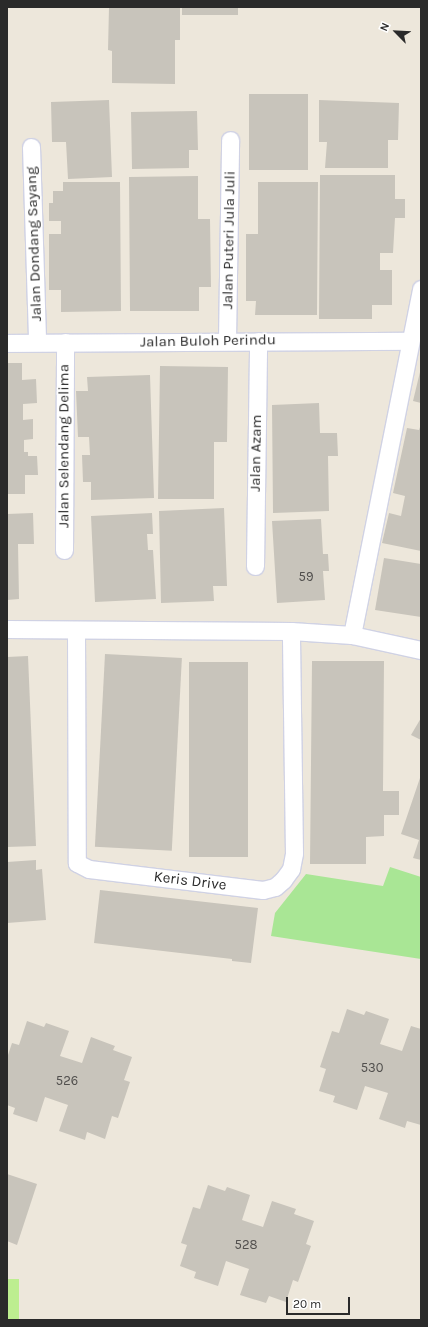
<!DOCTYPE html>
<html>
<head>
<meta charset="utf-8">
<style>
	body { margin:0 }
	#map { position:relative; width:428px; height:1327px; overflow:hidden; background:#ede7db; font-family:Karla,sans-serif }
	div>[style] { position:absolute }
	.green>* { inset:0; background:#a9e695 }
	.pitch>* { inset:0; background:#bdee90; transform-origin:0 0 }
	.building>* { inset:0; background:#c8c4bb; transform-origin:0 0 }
	.roads { filter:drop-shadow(1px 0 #d0d2e4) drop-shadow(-1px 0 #d0d2e4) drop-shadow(0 1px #d0d2e4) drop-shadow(0 -1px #d0d2e4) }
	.street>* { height:17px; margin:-8.5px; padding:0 8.5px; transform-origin:8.5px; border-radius:8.5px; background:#fff }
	span { translate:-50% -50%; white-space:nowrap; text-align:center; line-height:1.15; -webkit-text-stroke:3px #fff; paint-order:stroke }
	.number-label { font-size:13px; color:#52504e }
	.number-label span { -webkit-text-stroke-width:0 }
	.street-label { font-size:15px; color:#2a2a2a }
	.frame { position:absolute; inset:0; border:8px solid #2a2a2a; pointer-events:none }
	.north { position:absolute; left:376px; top:12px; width:40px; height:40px; -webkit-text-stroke:3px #fff; paint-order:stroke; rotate:294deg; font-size:11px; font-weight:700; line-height:16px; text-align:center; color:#2a2a2a }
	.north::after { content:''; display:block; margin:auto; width:14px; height:18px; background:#2a2a2a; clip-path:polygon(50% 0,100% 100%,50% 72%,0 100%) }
	.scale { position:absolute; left:286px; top:1297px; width:64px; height:18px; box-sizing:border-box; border:2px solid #2a2a2a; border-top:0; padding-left:5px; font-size:12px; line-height:14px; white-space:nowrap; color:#2a2a2a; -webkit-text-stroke:3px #fff; paint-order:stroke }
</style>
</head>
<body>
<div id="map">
	<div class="green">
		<div style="clip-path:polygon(390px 867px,421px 877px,421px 959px,271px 936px,275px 913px,306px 874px,383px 886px)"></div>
	</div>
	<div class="pitch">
		<div style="left:7px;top:1279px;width:12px;height:41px"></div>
	</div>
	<div class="building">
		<div style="clip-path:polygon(109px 7px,180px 7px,180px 40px,175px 40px,175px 84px,112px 83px,112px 51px,108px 50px)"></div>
		<div style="left:182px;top:7px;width:56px;height:8px"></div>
		<div style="left:308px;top:94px;width:76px;height:59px;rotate:90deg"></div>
		<div style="clip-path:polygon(109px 100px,112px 177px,68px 179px,66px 142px,52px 142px,51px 102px)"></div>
		<div style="clip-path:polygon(319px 100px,399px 103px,398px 140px,388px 140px,388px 168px,325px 168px,327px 142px,319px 142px)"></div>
		<div style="clip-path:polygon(197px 111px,198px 150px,189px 150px,189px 168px,132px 169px,131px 112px)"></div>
		<div style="clip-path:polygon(320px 175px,395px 175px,395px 199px,405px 199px,405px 218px,395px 218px,393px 253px,380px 253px,380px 270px,392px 270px,392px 305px,372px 305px,372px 319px,319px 319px)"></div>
		<div style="clip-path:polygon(198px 176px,198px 219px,210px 219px,211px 287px,199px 287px,199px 311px,130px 311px,129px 177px)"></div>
		<div style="clip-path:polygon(63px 182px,120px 182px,121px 311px,61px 312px,61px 290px,49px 290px,49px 234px,61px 234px,61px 221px,49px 221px,49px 203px,53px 203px,53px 191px,63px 191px)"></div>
		<div style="clip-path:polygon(258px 182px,318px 182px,317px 315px,255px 315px,256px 301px,246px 301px,246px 234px,258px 234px)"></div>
		<div style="clip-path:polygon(7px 363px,22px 363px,22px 380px,36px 379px,37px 403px,23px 404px,23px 420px,33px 419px,33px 439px,24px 440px,24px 452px,28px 452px,28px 456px,37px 456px,38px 475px,25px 475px,25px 494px,7px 494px)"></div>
		<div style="clip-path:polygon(160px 366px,228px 367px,227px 442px,214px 442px,214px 499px,158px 499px)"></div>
		<div style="clip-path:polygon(420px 372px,421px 372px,421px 403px,413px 401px)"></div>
		<div style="clip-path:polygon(150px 375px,154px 498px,91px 500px,91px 482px,83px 482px,82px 455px,90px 455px,89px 437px,78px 437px,76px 391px,88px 391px,87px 377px)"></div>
		<div style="clip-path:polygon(319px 403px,320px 433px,337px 433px,338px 456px,328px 456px,329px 511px,273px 513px,272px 405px)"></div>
		<div style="clip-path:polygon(421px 424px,421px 551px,382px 543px,389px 513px,401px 516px,405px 496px,393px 493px,407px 428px,419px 430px)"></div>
		<div style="clip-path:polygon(224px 508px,227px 586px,213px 586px,214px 601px,161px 603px,159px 511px)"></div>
		<div style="clip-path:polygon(33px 513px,34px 544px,18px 544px,19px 599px,7px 600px,7px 514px)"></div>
		<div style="clip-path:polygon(152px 513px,153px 534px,147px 534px,148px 550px,153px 550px,156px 599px,95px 602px,91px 516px)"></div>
		<div style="clip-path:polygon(321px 519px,323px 554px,328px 554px,329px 571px,323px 571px,325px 600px,277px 603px,272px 521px)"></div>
		<div style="clip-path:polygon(384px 558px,421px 564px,421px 617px,375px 610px)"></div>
		<div style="left:105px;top:654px;width:77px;height:193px;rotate:3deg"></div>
		<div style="clip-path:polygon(28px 656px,36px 846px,7px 847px,7px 657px)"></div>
		<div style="clip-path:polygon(312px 661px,384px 661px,383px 791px,399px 791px,399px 815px,384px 815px,384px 836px,366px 837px,366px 864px,310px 864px)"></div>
		<div style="left:189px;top:662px;width:59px;height:195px"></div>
		<div style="clip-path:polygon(421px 718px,421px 740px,411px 735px)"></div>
		<div style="clip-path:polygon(421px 775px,421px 860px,413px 858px,419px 840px,401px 834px)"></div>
		<div style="clip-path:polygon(36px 860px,36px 870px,42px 869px,46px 920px,7px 923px,7px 862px)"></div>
		<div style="clip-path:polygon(100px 890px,258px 908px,251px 963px,232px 961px,232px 959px,94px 943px)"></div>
		<div style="clip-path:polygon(347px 1009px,364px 1015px,366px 1011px,389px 1019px,380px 1044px,402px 1051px,411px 1026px,421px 1029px,421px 1125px,407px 1121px,405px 1128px,379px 1119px,388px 1093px,365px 1086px,357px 1110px,333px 1102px,335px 1096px,319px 1091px,326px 1069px,320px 1067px,332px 1031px,339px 1033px)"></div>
		<div style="clip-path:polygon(27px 1021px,44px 1027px,46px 1023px,69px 1031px,60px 1056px,82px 1063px,91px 1037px,115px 1046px,113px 1050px,132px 1057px,124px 1080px,130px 1082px,118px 1118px,112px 1116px,105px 1139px,87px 1132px,85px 1140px,59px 1131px,68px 1105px,45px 1097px,37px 1122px,13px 1114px,15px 1108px,7px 1105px,7px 1058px,12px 1043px,19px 1045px)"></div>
		<div style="clip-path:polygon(7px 1174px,37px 1184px,17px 1245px,7px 1241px)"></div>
		<div style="clip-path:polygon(208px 1185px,225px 1191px,227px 1187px,250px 1195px,242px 1220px,263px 1227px,272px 1201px,296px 1209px,294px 1214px,314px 1221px,306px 1244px,311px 1246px,298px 1282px,293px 1280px,286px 1302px,269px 1296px,266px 1303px,240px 1295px,249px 1269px,226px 1261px,218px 1286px,194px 1278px,196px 1272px,180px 1266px,187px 1245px,181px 1243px,193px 1207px,200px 1209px)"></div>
	</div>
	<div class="roads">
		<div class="street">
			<div style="left:31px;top:147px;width:195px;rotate:88.2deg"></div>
			<div style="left:227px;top:340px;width:200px;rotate:-89.1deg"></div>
			<div style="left:7px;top:343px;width:402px;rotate:-0.3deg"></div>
			<div style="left:64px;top:550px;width:208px;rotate:-89.7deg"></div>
			<div style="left:255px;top:566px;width:225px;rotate:-89.2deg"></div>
			<div style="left:7px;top:629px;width:284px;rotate:0.4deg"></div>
			<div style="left:291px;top:631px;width:61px;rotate:3.8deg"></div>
			<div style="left:352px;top:635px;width:71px;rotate:12.3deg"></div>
			<div style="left:76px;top:631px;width:232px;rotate:89.8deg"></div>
			<div style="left:77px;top:863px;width:13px;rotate:27deg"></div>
			<div style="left:89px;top:869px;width:175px;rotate:6.9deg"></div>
			<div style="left:263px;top:890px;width:12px;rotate:-14deg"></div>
			<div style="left:275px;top:887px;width:11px;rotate:-41deg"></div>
			<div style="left:283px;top:880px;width:14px;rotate:-54deg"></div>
			<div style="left:291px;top:869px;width:16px;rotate:-79deg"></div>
			<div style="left:294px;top:853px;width:222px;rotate:-90.8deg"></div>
			<div style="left:352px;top:635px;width:353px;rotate:-78.7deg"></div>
		</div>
	</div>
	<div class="number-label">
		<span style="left:306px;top:577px">59</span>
		<span style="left:372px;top:1068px">530</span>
		<span style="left:67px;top:1081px">526</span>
		<span style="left:246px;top:1245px">528</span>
	</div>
	<div class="street-label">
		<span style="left:229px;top:240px;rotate:-89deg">Jalan Puteri Jula Juli</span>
		<span style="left:34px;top:244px;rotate:-92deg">Jalan Dondang Sayang</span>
		<span style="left:208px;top:341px;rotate:-1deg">Jalan Buloh Perindu</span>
		<span style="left:64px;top:446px;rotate:-90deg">Jalan Selendang Delima</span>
		<span style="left:256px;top:453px;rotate:-89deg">Jalan Azam</span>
		<span style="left:190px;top:881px;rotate:7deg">Keris Drive</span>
	</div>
	<div class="frame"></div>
	<div class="north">N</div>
	<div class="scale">20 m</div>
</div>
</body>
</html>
